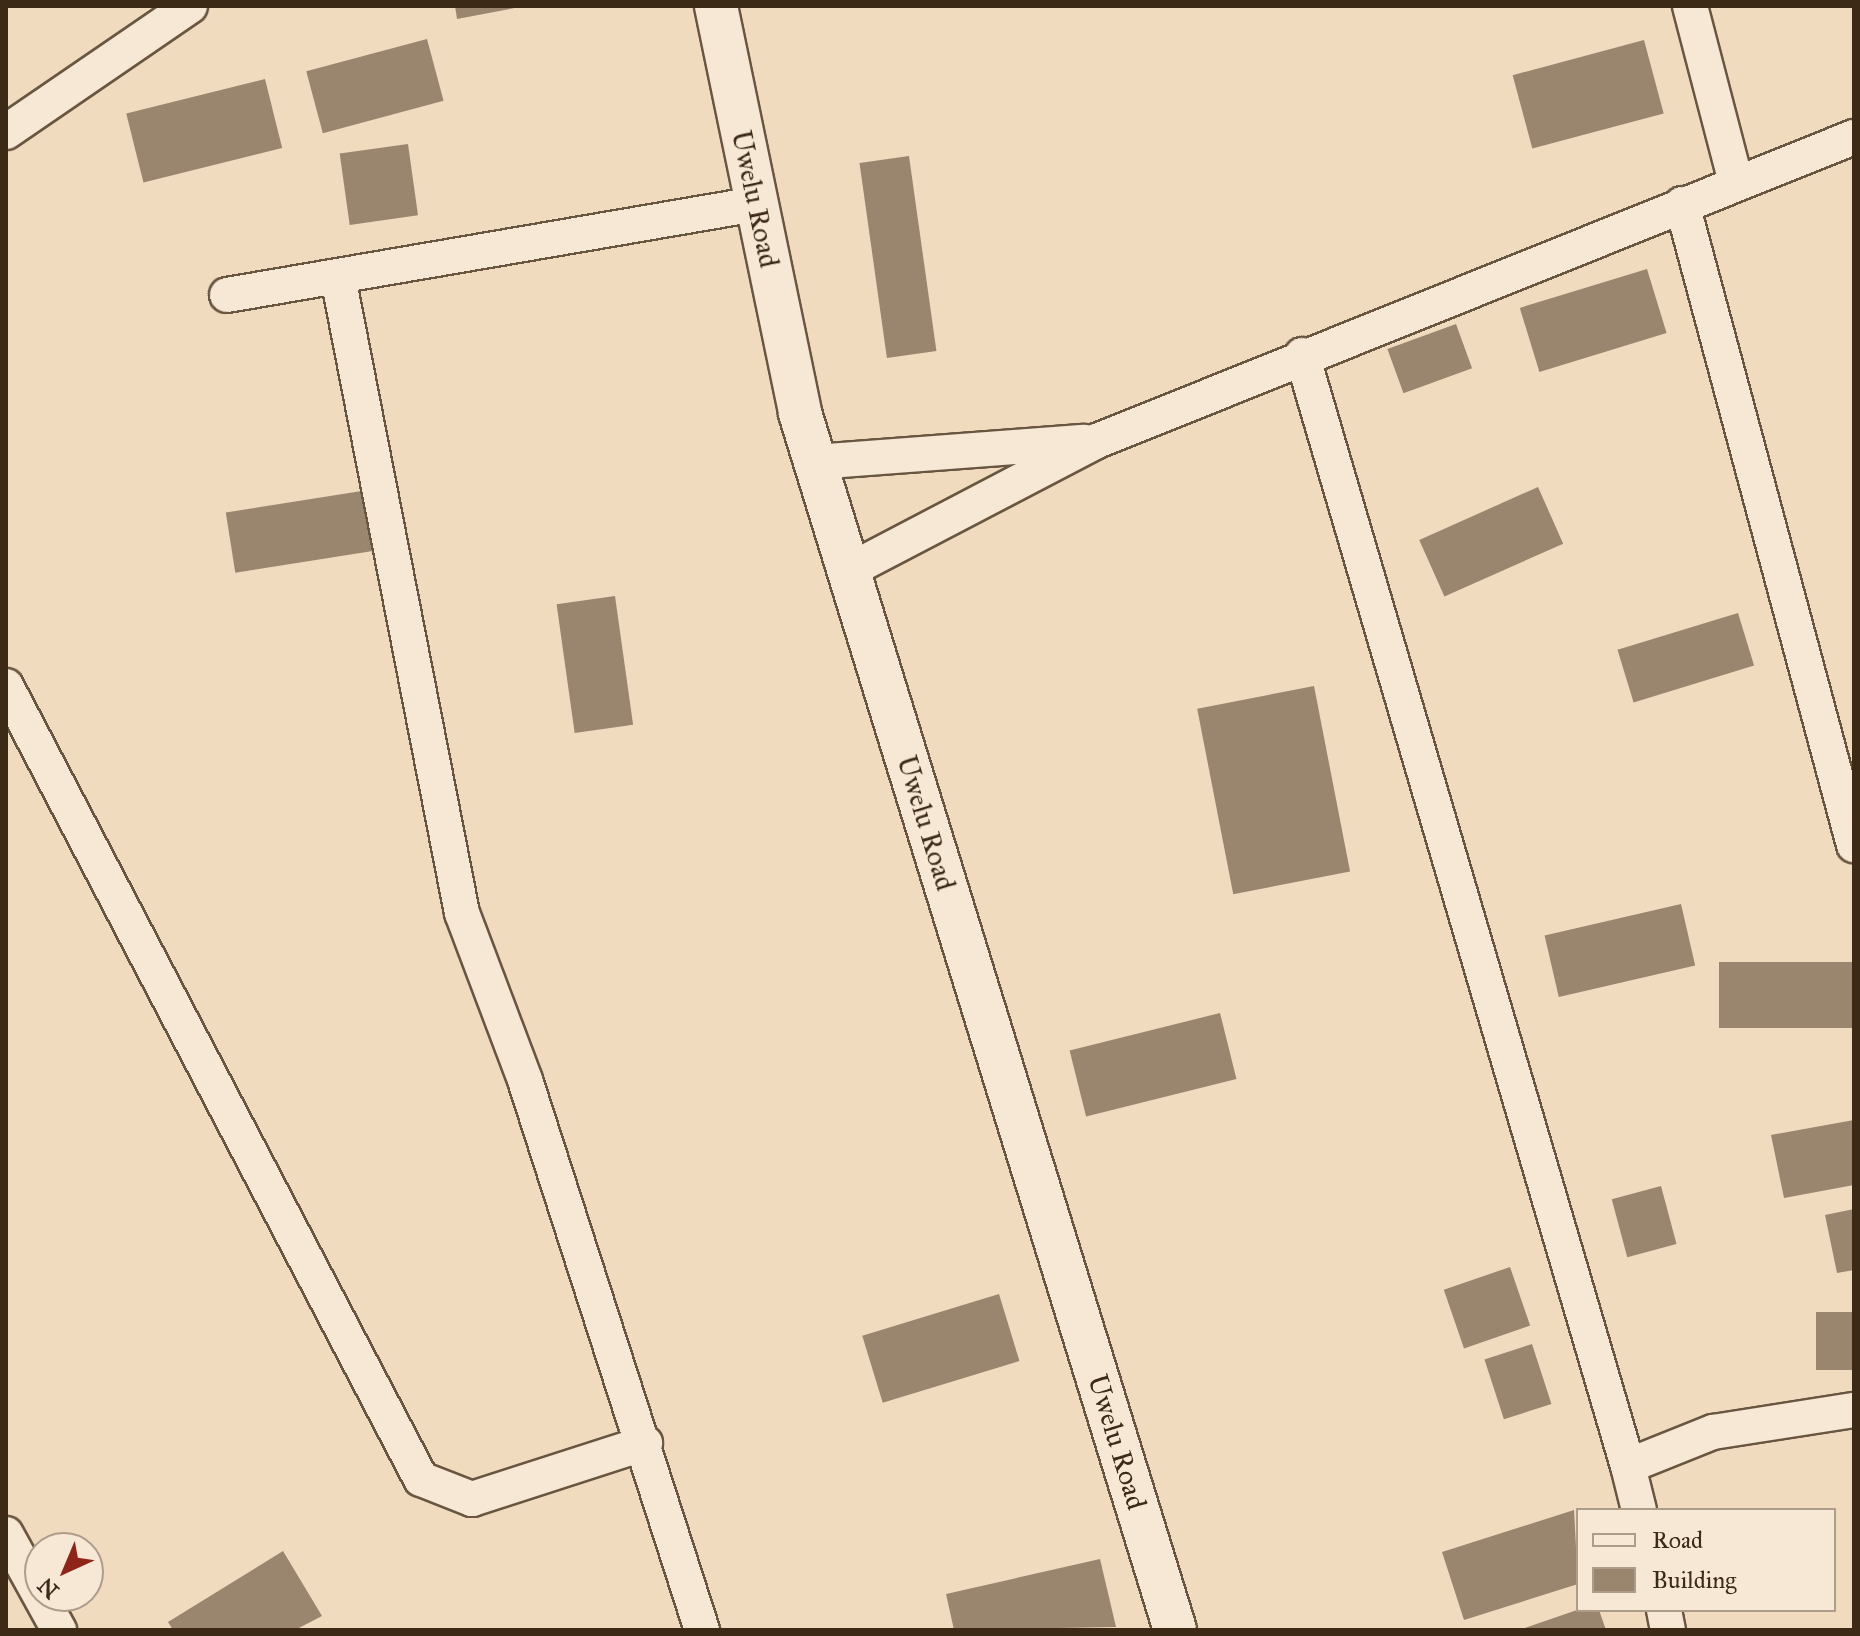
<!DOCTYPE html>
<html>
<head>
<meta charset="utf-8">
<style>
	body { margin:0 }
	#map { position:relative; width:1860px; height:1636px; overflow:hidden; background:#f1dbbf; font-family:"IM FELL Great Primer",serif }
	div>[style] { position:absolute }
	.building>* { inset:0; background:#9a866e; transform-origin:0 0 }
	.roads { filter:drop-shadow(2px 0 #695641) drop-shadow(-2px 0 #695641) drop-shadow(0 2px #695641) drop-shadow(0 -2px #695641) }
	.minor>* { height:34px; margin:-17px; padding:0 17px; transform-origin:17px; border-radius:17px; background:#f6e8d5 }
	.tertiary>* { height:42px; margin:-21px; padding:0 21px; transform-origin:21px; border-radius:21px; background:#f6e8d5 }
	span { translate:-50% -50%; white-space:nowrap; text-align:center; line-height:1.15; -webkit-text-stroke:6px #f6e8d5; paint-order:stroke }
	.street-label { font-size:28px; color:#3c2a17 }
	.frame { position:absolute; inset:0; border:8px solid #3c2a17; pointer-events:none }
	.legend { position:absolute; left:1576px; top:1508px; width:260px; height:104px; box-sizing:border-box; background:#f6e8d5; border:2px solid #ac9c89; margin:0; padding:10px 14px; list-style:none; font-size:24px; color:#3c2a17 }
	.legend li { display:flex; align-items:center; gap:16px; height:40px }
	.legend b { width:40px; border:2px solid #ac9c89 }
	.north { position:absolute; left:24px; top:1532px; width:80px; height:80px; box-sizing:border-box; background:#f6e8d5; border:2px solid #ac9c89; border-radius:50%; rotate:224deg; font-size:22px; font-weight:700; line-height:32px; text-align:center; color:#3c2a17 }
	.north::after { content:''; display:block; margin:auto; width:28px; height:36px; background:#8f2418; clip-path:polygon(50% 0,100% 100%,50% 72%,0 100%) }
</style>
</head>
<body>
<div id="map">
	<div class="building">
		<div style="clip-path:polygon(455px 6px,520px 6px,520px 7px,457px 19px)"></div>
		<div style="left:427px;top:39px;width:64px;height:125px;rotate:75deg"></div>
		<div style="left:1644px;top:40px;width:76px;height:136px;rotate:75deg"></div>
		<div style="left:265px;top:79px;width:71px;height:143px;rotate:76deg"></div>
		<div style="left:408px;top:144px;width:72px;height:69px;rotate:82deg"></div>
		<div style="left:909px;top:156px;width:197px;height:50px;rotate:82deg"></div>
		<div style="left:1647px;top:269px;width:67px;height:133px;rotate:73deg"></div>
		<div style="left:1456px;top:324px;width:47px;height:73px;rotate:70deg"></div>
		<div style="left:1538px;top:487px;width:62px;height:130px;rotate:66deg"></div>
		<div style="left:368px;top:490px;width:61px;height:144px;rotate:81deg"></div>
		<div style="left:615px;top:596px;width:130px;height:59px;rotate:82deg"></div>
		<div style="left:1738px;top:613px;width:55px;height:126px;rotate:73deg"></div>
		<div style="left:1314px;top:686px;width:189px;height:119px;rotate:79deg"></div>
		<div style="left:1681px;top:904px;width:63px;height:140px;rotate:77deg"></div>
		<div style="left:1854px;top:962px;width:66px;height:135px;rotate:90deg"></div>
		<div style="left:1220px;top:1013px;width:68px;height:155px;rotate:76deg"></div>
		<div style="clip-path:polygon(1854px 1120px,1854px 1185px,1784px 1198px,1771px 1135px)"></div>
		<div style="left:1661px;top:1186px;width:60px;height:51px;rotate:75deg"></div>
		<div style="clip-path:polygon(1854px 1209px,1854px 1270px,1837px 1273px,1825px 1215px)"></div>
		<div style="left:1510px;top:1267px;width:62px;height:70px;rotate:71deg"></div>
		<div style="left:999px;top:1294px;width:70px;height:143px;rotate:73deg"></div>
		<div style="left:1854px;top:1312px;width:58px;height:38px;rotate:90deg"></div>
		<div style="left:1532px;top:1344px;width:63px;height:50px;rotate:72deg"></div>
		<div style="clip-path:polygon(1574px 1510px,1578px 1584px,1464px 1620px,1442px 1552px)"></div>
		<div style="clip-path:polygon(283px 1551px,322px 1616px,295px 1630px,173px 1630px,168px 1622px)"></div>
		<div style="clip-path:polygon(1100px 1559px,1116px 1627px,954px 1630px,946px 1594px)"></div>
		<div style="clip-path:polygon(1577px 1610px,1599px 1610px,1606px 1630px,1519px 1630px)"></div>
	</div>
	<div class="roads">
		<div class="minor">
			<div style="left:1690px;top:6px;width:182px;rotate:75.4deg"></div>
			<div style="left:6px;top:132px;width:223px;rotate:-34.4deg"></div>
			<div style="left:1682px;top:204px;width:664px;rotate:74.98deg"></div>
			<div style="left:338px;top:277px;width:648px;rotate:78.97deg"></div>
			<div style="left:462px;top:913px;width:178px;rotate:69.3deg"></div>
			<div style="left:525px;top:1080px;width:578px;rotate:72.16deg"></div>
			<div style="left:227px;top:295px;width:537px;rotate:-9.76deg"></div>
			<div style="left:1302px;top:355px;width:1158px;rotate:73.65deg"></div>
			<div style="left:1628px;top:1466px;width:92px;rotate:-21.8deg"></div>
			<div style="left:1713px;top:1432px;width:143px;rotate:-8.9deg"></div>
			<div style="left:815px;top:462px;width:270px;rotate:-4.3deg"></div>
			<div style="left:848px;top:571px;width:281px;rotate:-27.6deg"></div>
			<div style="left:1097px;top:441px;width:816px;rotate:-21.88deg"></div>
			<div style="left:6px;top:686px;width:895px;rotate:62.38deg"></div>
			<div style="left:421px;top:1479px;width:55px;rotate:21.4deg"></div>
			<div style="left:472px;top:1499px;width:182px;rotate:-17.9deg"></div>
			<div style="left:1628px;top:1466px;width:45px;rotate:76deg"></div>
			<div style="left:6px;top:1534px;width:110px;rotate:61.1deg"></div>
			<div style="left:1664px;top:1610px;width:20px;rotate:79deg"></div>
		</div>
		<div class="tertiary">
			<div style="left:716px;top:6px;width:416px;rotate:78.3deg"></div>
			<div style="left:800px;top:413px;width:1273px;rotate:72.87deg"></div>
		</div>
	</div>
	<div class="street-label">
		<span style="left:755px;top:199px;rotate:78deg">Uwelu Road</span>
		<span style="left:926px;top:823px;rotate:73deg">Uwelu Road</span>
		<span style="left:1117px;top:1442px;rotate:73deg">Uwelu Road</span>
	</div>
	<div class="frame"></div>
	<ul class="legend">
	<li><b style="height:10px;background:#f6e8d5"></b>Road</li>
	<li><b style="height:22px;background:#9a866e"></b>Building</li>
	</ul>
	<div class="north">N</div>
</div>
</body>
</html>
